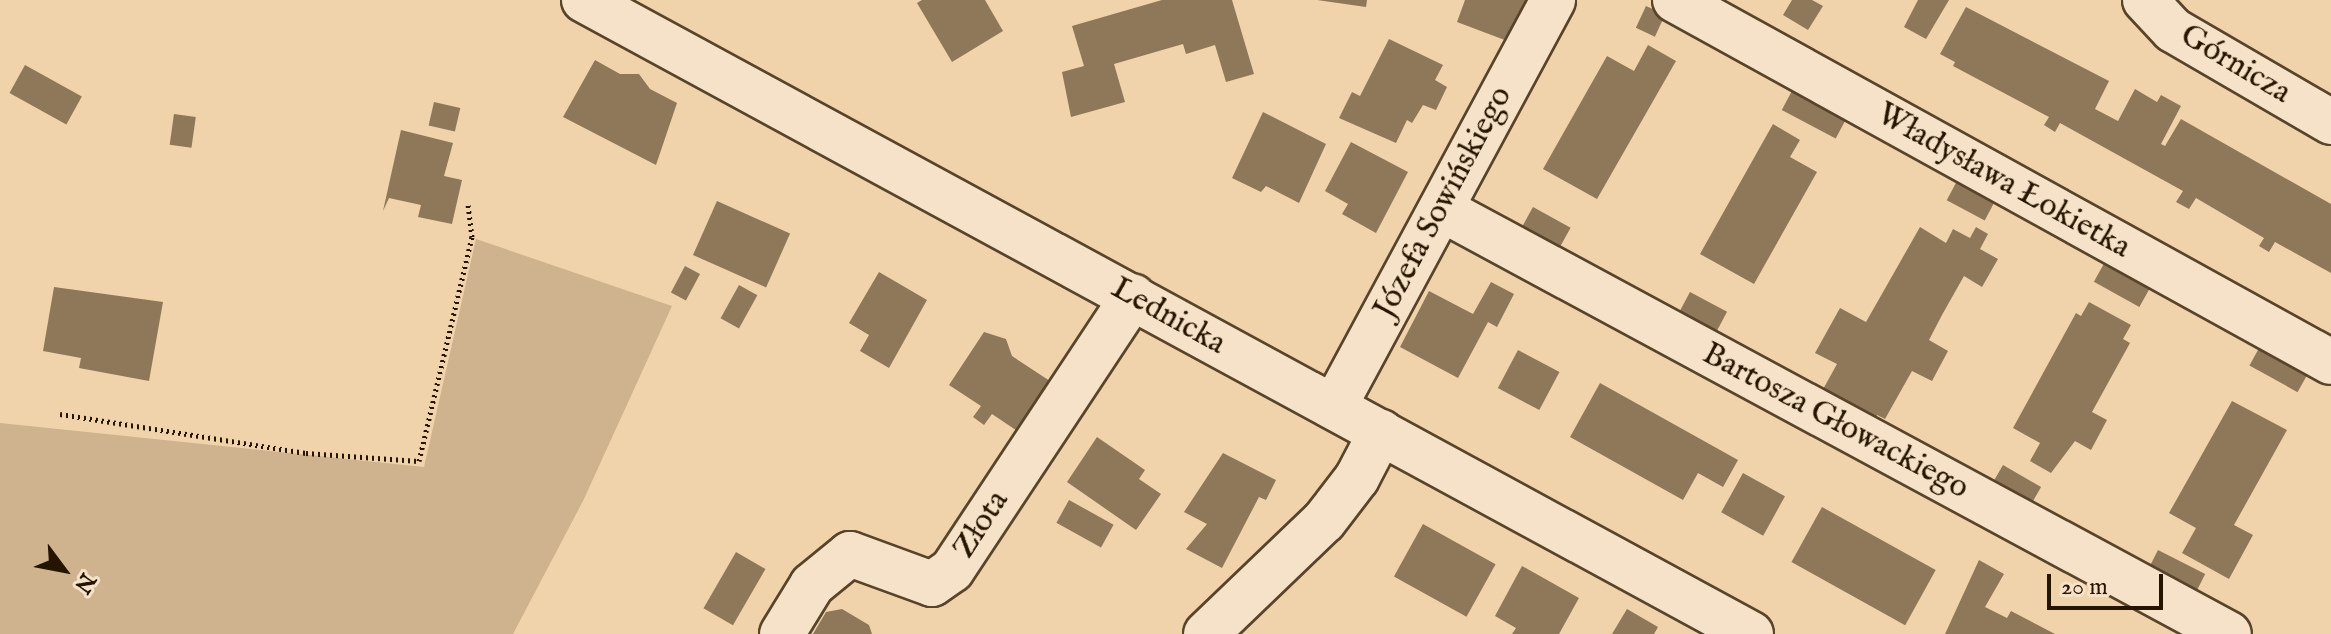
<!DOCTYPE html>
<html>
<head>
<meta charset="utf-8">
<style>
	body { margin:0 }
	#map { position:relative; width:2331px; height:634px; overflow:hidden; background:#f1d3ab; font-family:"IM FELL English",serif }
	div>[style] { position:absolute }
	.green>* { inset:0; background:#ceb38e }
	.building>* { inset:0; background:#8f7759; transform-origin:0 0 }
	.path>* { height:5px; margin-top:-2.5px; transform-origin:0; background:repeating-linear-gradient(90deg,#251400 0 2px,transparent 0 6px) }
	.roads { filter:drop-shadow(2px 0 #58442b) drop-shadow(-2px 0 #58442b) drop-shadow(0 2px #58442b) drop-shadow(0 -2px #58442b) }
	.minor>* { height:44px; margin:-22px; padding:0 22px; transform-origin:22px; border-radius:22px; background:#f6e2c8 }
	.secondary>* { height:44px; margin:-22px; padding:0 22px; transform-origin:22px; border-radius:22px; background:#f6e2c8 }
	span { translate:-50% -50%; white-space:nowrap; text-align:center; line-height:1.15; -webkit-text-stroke:8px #f6e2c8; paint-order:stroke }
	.street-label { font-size:32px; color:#251400 }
	.north { position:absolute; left:24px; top:530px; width:80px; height:80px; -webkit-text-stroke:6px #f6e2c8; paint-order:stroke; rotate:122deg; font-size:22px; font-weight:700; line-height:32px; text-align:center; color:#251400 }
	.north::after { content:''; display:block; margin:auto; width:28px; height:36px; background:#251400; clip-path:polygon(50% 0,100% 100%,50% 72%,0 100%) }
	.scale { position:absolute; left:2047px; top:574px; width:116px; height:36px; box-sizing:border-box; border:4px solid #251400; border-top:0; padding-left:10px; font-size:24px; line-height:28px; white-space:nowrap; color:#251400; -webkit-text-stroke:6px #f6e2c8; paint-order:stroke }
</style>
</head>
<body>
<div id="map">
	<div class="green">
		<div style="clip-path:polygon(476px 239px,672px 306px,583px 501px,513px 634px,0 634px,0 423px,424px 467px)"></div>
	</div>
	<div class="building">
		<div style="clip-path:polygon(922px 0,985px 0,1003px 31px,952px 62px,917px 3px)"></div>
		<div style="clip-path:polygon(1162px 0,1232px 0,1254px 74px,1226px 82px,1215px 45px,1186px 54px,1183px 44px,1114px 64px,1125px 102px,1071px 117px,1062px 72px,1084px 66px,1072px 26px)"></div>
		<div style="clip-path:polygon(1317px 0,1367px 0,1366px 7px)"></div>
		<div style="clip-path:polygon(1465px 0,1526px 0,1510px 42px,1457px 22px)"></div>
		<div style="clip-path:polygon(1792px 0,1812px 0,1823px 6px,1808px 30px,1783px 15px)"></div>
		<div style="clip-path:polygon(1918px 0,1949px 0,1926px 39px,1904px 27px)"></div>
		<div style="left:1646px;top:6px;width:21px;height:24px;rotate:25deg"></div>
		<div style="clip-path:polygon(1966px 7px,2109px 81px,2095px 109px,2118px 121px,2135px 89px,2157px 102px,2161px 95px,2181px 106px,2161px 144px,2165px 146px,2181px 119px,2331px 204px,2331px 273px,2275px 242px,2269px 252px,2259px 246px,2264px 238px,2196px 198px,2189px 209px,2176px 202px,2183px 191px,2060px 123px,2055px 132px,2044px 125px,2049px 117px,1953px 66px,1955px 62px,1940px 54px)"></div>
		<div style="clip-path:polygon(1389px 39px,1443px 65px,1435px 80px,1447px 87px,1436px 110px,1423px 105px,1412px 123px,1407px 120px,1396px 143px,1339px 118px,1352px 92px,1360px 96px)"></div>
		<div style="clip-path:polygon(1648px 45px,1676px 61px,1597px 199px,1543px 169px,1607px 56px,1634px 71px)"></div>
		<div style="clip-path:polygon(595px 60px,620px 74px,639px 74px,650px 89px,677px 103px,656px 165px,563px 117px)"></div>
		<div style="left:25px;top:65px;width:65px;height:32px;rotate:29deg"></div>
		<div style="left:1794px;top:87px;width:61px;height:26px;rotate:28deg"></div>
		<div style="left:434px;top:102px;width:27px;height:24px;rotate:13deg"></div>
		<div style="clip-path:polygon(1263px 112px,1326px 144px,1299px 203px,1266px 186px,1261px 192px,1232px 178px)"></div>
		<div style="left:174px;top:114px;width:22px;height:31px;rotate:8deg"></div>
		<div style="clip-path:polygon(1773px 124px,1800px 140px,1790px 157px,1817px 172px,1754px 284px,1700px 254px)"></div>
		<div style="clip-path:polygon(401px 130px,453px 143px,444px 176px,462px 180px,452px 224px,418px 217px,421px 205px,389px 198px,383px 211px)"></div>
		<div style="clip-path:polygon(1351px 142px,1408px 172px,1376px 233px,1342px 214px,1348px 204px,1325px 191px)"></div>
		<div style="left:1958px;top:179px;width:43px;height:24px;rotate:28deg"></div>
		<div style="left:717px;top:201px;width:80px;height:59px;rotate:24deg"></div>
		<div style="left:1533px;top:207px;width:43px;height:24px;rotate:29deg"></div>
		<div style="clip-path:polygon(1920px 227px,1946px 243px,1953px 229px,1970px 238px,1976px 227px,1988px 234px,1980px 249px,1998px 259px,1982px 287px,1964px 276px,1942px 315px,1929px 340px,1948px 351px,1932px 381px,1912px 371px,1885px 419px,1877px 415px,1873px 422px,1822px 391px,1837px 364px,1815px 353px,1840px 308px,1866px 322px)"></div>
		<div style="left:2106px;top:260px;width:52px;height:25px;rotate:29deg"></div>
		<div style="left:685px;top:266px;width:17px;height:30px;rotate:28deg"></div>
		<div style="clip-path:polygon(879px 272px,927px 300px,889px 368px,860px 351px,869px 335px,849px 323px)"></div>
		<div style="clip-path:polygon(1491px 282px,1514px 294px,1497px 327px,1488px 322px,1458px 378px,1400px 347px,1429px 291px,1473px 314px)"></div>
		<div style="left:739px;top:285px;width:21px;height:38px;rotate:29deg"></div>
		<div style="clip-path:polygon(54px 287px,163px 302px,149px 381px,79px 368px,81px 358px,43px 351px)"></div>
		<div style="left:1690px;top:292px;width:42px;height:25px;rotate:28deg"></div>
		<div style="clip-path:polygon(2089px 302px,2131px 325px,2123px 339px,2130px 343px,2092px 412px,2107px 420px,2091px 450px,2075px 441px,2051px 473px,2030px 461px,2040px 443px,2013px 428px,2076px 313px,2081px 316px)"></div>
		<div style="clip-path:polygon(984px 332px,1006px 339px,1012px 356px,1059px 387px,1026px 437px,992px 414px,984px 425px,973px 417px,981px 406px,949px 385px)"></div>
		<div style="left:2263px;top:341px;width:55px;height:28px;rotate:29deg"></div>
		<div style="left:1518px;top:350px;width:47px;height:43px;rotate:28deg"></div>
		<div style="clip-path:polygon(1600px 383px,1738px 460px,1723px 487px,1698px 473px,1683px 500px,1570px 437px)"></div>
		<div style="clip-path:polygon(2232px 401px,2287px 430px,2234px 525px,2253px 535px,2229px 579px,2182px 553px,2196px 528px,2169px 513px)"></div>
		<div style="clip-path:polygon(1097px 437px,1145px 470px,1139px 479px,1161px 494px,1136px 530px,1067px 482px)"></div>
		<div style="clip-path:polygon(1223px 453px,1276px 480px,1266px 500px,1259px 497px,1222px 568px,1186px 549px,1207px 524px,1184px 512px)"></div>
		<div style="left:2003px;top:465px;width:44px;height:24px;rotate:30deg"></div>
		<div style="left:1743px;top:473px;width:48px;height:45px;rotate:29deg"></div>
		<div style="left:1069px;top:500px;width:51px;height:26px;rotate:29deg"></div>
		<div style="left:1822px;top:507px;width:130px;height:63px;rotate:29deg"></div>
		<div style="left:1423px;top:524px;width:83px;height:60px;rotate:29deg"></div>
		<div style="left:2158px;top:550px;width:53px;height:24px;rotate:27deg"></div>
		<div style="left:736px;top:552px;width:34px;height:65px;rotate:30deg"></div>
		<div style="clip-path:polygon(1979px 560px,2004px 574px,1985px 607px,2007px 618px,2011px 611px,2055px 634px,1945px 634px)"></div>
		<div style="clip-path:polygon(1522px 566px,1579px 598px,1559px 634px,1512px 634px,1516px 628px,1495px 616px)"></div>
		<div style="clip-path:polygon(842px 609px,869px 625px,872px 634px,813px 634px,826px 612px)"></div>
		<div style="clip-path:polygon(1627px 609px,1658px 627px,1654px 634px,1612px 634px)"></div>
	</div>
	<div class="path">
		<div style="left:60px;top:414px;width:249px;rotate:9deg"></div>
		<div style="left:306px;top:453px;width:113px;rotate:4deg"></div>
		<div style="left:419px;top:461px;width:230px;rotate:-76.7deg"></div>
		<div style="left:472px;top:237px;width:35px;rotate:-97deg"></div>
	</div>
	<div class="roads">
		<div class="minor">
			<div style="left:1675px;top:0;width:749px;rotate:28.89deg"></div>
			<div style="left:2145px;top:0;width:41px;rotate:47deg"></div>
			<div style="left:2173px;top:30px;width:183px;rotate:30.2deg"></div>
			<div style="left:1441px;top:209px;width:895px;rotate:28.34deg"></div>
			<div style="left:1334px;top:407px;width:462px;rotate:-61.7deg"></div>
			<div style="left:782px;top:634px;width:57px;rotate:-58.5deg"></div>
			<div style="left:812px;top:585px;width:49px;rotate:-39.2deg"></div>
			<div style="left:850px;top:554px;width:87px;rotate:20.1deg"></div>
			<div style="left:932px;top:584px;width:24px;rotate:-35deg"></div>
			<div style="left:952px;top:570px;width:328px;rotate:-56.5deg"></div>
			<div style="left:1206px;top:634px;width:163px;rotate:-43.8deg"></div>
			<div style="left:1324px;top:521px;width:54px;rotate:-52.5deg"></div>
			<div style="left:1357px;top:478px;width:52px;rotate:-62.4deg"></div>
		</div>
		<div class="secondary">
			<div style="left:584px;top:0;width:1328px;rotate:28.51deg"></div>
		</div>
	</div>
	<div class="street-label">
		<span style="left:2235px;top:65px;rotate:31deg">Górnicza</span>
		<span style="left:2003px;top:182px;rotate:29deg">Władysława Łokietka</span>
		<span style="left:1444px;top:203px;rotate:-62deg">Józefa Sowińskiego</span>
		<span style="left:1168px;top:317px;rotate:29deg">Lednicka</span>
		<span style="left:1835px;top:422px;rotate:28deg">Bartosza Głowackiego</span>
		<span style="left:982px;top:525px;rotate:-57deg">Złota</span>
	</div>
	<div class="north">N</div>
	<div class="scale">20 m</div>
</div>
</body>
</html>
